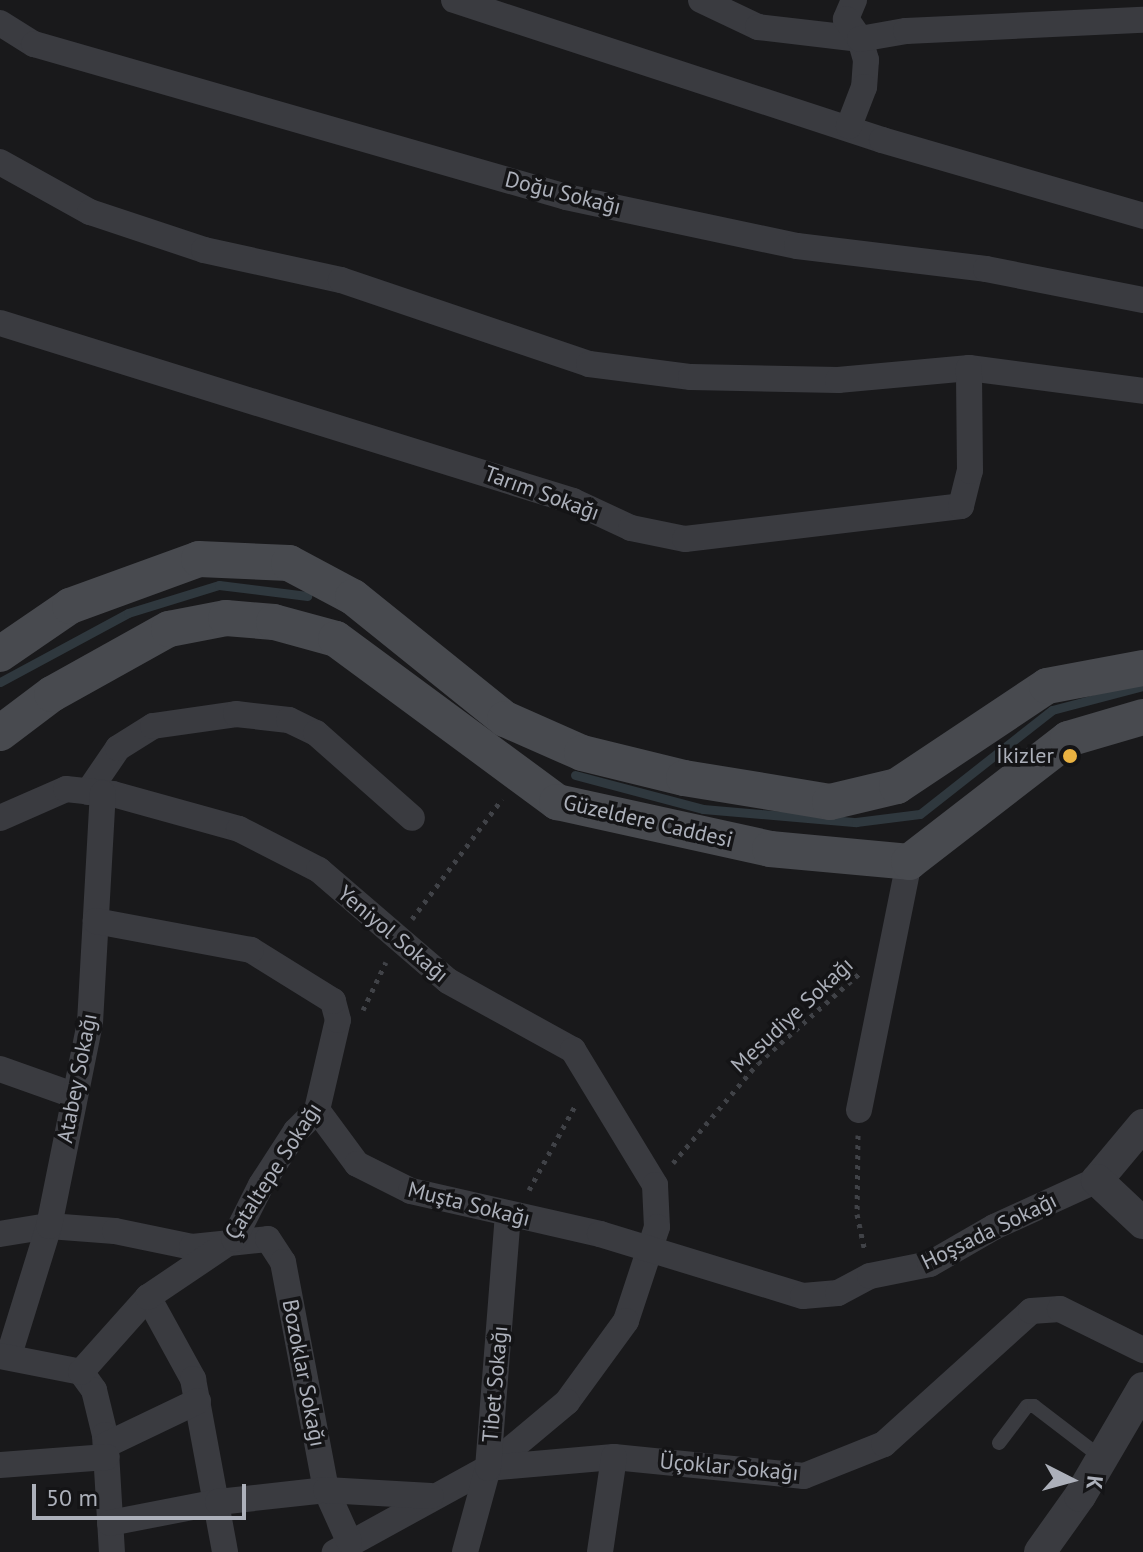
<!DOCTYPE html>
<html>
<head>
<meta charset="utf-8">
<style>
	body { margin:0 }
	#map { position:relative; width:1143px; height:1552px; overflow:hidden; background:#19191b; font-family:"PT Sans",sans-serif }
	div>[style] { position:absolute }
	.stream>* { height:9px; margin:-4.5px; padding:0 4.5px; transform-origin:4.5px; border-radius:4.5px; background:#2f383e }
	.path>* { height:5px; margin-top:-2.5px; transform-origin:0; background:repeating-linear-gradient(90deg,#404247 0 4px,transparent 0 10px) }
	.service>* { height:14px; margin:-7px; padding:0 7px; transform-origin:7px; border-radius:7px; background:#3a3b40 }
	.minor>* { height:26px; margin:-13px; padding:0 13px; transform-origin:13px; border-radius:13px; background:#3a3b40 }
	.tertiary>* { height:32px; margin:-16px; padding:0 16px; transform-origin:16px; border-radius:16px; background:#3a3b40 }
	.secondary>* { height:36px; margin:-18px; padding:0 18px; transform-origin:18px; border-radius:18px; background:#484a4f }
	.dots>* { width:22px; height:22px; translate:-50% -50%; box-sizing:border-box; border:4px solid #141416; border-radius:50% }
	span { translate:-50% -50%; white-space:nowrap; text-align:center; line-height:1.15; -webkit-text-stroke:7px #141416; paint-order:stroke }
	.street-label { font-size:22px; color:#acb0ba }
	.poi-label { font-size:22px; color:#acb0ba }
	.right { translate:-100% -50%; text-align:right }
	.north { position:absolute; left:1031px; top:1440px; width:80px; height:80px; -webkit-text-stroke:6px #141416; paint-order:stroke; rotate:96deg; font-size:22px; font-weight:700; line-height:32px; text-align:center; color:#acb0ba }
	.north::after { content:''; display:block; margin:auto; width:28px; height:36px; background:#acb0ba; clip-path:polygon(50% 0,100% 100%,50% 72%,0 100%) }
	.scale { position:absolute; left:32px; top:1484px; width:214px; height:36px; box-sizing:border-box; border:4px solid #acb0ba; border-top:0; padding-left:10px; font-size:24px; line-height:28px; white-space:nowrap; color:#acb0ba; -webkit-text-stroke:6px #141416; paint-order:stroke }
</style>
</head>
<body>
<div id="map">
	<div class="stream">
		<div style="left:0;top:682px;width:145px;rotate:-28.3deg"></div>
		<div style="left:128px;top:613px;width:95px;rotate:-17.1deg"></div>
		<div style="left:219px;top:585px;width:89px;rotate:7.1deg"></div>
		<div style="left:575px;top:775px;width:132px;rotate:14.9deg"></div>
		<div style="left:703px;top:809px;width:154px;rotate:4.9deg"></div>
		<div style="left:856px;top:822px;width:64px;rotate:-7.1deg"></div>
		<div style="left:920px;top:814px;width:168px;rotate:-38.2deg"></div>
		<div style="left:1052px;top:710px;width:94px;rotate:-14.8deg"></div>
	</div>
	<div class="path">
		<div style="left:412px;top:919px;width:150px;rotate:-53.1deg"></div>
		<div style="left:363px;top:1010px;width:53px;rotate:-64.4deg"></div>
		<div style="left:858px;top:1135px;width:79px;rotate:90.7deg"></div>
		<div style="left:857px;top:1214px;width:39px;rotate:78deg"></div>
		<div style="left:673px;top:1163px;width:131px;rotate:-49.6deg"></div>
		<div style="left:758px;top:1063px;width:135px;rotate:-41.4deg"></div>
		<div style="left:529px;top:1190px;width:98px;rotate:-61.3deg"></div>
	</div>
	<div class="service">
		<div style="left:999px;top:1443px;width:46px;rotate:-52.9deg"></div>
		<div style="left:1027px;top:1406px;width:7px"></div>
		<div style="left:1034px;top:1406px;width:86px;rotate:37.4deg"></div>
	</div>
	<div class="minor">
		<div style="left:454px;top:0;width:450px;rotate:18.1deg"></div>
		<div style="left:882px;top:140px;width:272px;rotate:16.2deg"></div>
		<div style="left:701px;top:0;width:63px;rotate:25.3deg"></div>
		<div style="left:758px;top:27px;width:103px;rotate:6.7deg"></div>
		<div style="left:860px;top:39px;width:22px;rotate:74deg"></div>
		<div style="left:866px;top:60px;width:27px;rotate:94deg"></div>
		<div style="left:864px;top:87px;width:42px;rotate:111deg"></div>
		<div style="left:854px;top:0;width:21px;rotate:113deg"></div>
		<div style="left:846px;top:19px;width:24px;rotate:55deg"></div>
		<div style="left:860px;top:39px;width:47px;rotate:-9.9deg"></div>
		<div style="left:906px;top:31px;width:237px;rotate:-2.7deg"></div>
		<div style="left:0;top:23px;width:40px;rotate:32deg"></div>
		<div style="left:34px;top:44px;width:554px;rotate:16.04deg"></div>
		<div style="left:566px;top:197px;width:236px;rotate:12deg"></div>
		<div style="left:797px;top:246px;width:190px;rotate:6.9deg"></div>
		<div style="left:986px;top:269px;width:160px;rotate:11.2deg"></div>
		<div style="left:0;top:162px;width:103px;rotate:29.1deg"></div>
		<div style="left:90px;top:212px;width:120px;rotate:18.4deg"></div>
		<div style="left:204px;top:250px;width:140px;rotate:12.4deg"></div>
		<div style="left:341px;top:280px;width:262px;rotate:18.7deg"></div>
		<div style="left:589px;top:364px;width:103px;rotate:7.3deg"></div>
		<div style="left:691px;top:377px;width:147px;rotate:1.2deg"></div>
		<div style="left:838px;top:380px;width:132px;rotate:-5.2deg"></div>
		<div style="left:969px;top:368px;width:176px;rotate:7.5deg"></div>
		<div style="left:0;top:323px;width:600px;rotate:17.26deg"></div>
		<div style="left:573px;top:501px;width:64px;rotate:25deg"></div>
		<div style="left:631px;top:528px;width:55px;rotate:11.5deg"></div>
		<div style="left:685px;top:539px;width:278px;rotate:-6.8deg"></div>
		<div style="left:961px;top:506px;width:36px;rotate:-76deg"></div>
		<div style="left:970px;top:471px;width:103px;rotate:-90.6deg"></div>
		<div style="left:88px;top:792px;width:53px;rotate:-55.7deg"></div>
		<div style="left:118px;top:748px;width:41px;rotate:-32.2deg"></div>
		<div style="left:153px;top:726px;width:84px;rotate:-8.2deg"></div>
		<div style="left:236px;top:714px;width:53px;rotate:6.5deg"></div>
		<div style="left:289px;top:720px;width:30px;rotate:26deg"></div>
		<div style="left:316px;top:733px;width:128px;rotate:41.5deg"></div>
		<div style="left:0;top:818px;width:72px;rotate:-23.7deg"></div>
		<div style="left:66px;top:789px;width:47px;rotate:6.1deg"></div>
		<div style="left:113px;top:794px;width:131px;rotate:15.5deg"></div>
		<div style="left:239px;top:829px;width:90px;rotate:27.1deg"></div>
		<div style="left:319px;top:870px;width:170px;rotate:40.7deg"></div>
		<div style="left:448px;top:981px;width:143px;rotate:28.9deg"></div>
		<div style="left:573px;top:1050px;width:158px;rotate:58.7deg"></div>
		<div style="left:655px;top:1185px;width:42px;rotate:87.3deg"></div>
		<div style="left:657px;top:1227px;width:99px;rotate:108.3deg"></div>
		<div style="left:626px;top:1321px;width:100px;rotate:126.1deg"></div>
		<div style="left:567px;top:1402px;width:103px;rotate:140.1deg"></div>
		<div style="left:488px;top:1468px;width:175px;rotate:151.2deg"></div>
		<div style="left:0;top:1069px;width:77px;rotate:19.6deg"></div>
		<div style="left:317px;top:1110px;width:67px;rotate:53.5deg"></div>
		<div style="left:357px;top:1164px;width:60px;rotate:26.6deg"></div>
		<div style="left:411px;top:1191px;width:194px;rotate:12.8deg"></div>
		<div style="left:600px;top:1234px;width:212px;rotate:17deg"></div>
		<div style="left:803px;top:1296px;width:35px;rotate:-5deg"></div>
		<div style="left:838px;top:1293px;width:36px;rotate:-28deg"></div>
		<div style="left:870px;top:1276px;width:61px;rotate:-11.3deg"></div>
		<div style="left:930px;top:1264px;width:74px;rotate:-30deg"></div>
		<div style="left:994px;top:1227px;width:113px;rotate:-24.5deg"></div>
		<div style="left:859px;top:1110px;width:253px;rotate:-78.6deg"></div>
		<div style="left:0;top:1234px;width:50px;rotate:-9.3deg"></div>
		<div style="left:49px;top:1226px;width:66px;rotate:4.3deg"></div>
		<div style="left:115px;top:1231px;width:79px;rotate:11.7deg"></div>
		<div style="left:192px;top:1247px;width:76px;rotate:-6deg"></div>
		<div style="left:268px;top:1239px;width:27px;rotate:57deg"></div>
		<div style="left:283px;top:1262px;width:232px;rotate:79.3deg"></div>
		<div style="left:326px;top:1490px;width:56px;rotate:65.7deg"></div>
		<div style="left:148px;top:1297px;width:94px;rotate:61.2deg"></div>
		<div style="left:193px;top:1379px;width:176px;rotate:79.5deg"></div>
		<div style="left:9px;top:1355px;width:135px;rotate:-72.8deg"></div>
		<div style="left:49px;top:1226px;width:207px;rotate:-78.6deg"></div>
		<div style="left:90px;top:1023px;width:230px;rotate:-86.8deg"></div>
		<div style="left:0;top:1356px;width:83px;rotate:11.2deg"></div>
		<div style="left:81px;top:1372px;width:22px;rotate:54deg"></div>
		<div style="left:94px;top:1390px;width:46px;rotate:76.3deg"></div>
		<div style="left:105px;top:1435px;width:117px;rotate:86.6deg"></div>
		<div style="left:81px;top:1372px;width:101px;rotate:-48.2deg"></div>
		<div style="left:148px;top:1297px;width:104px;rotate:-34deg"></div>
		<div style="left:234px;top:1239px;width:60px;rotate:-63.4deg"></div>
		<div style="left:261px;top:1185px;width:64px;rotate:-57.1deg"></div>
		<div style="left:296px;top:1131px;width:30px;rotate:-45deg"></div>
		<div style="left:317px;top:1110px;width:92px;rotate:-76.9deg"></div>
		<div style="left:338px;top:1020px;width:20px;rotate:-105deg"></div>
		<div style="left:333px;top:1001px;width:97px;rotate:-148.1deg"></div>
		<div style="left:251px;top:950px;width:158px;rotate:-169.4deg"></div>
		<div style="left:106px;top:1445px;width:102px;rotate:-25.6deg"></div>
		<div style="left:0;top:1465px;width:107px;rotate:-4.3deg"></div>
		<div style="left:488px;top:1468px;width:126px;rotate:-5deg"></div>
		<div style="left:614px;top:1457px;width:191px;rotate:5.7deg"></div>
		<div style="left:804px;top:1476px;width:86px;rotate:-21.8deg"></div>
		<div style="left:884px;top:1444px;width:198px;rotate:-42.1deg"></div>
		<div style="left:1031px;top:1311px;width:29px;rotate:-4deg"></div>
		<div style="left:1060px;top:1309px;width:93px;rotate:26.3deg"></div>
		<div style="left:110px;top:1523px;width:110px;rotate:-11deg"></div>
		<div style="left:218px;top:1502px;width:109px;rotate:-6.3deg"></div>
		<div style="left:326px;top:1490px;width:105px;rotate:3.3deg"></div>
		<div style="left:465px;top:1552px;width:87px;rotate:-74.7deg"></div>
		<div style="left:488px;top:1468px;width:255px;rotate:-85.5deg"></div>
		<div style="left:600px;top:1552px;width:96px;rotate:-81.6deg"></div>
	</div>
	<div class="tertiary">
		<div style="left:1143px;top:1125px;width:72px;rotate:129.9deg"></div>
		<div style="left:1097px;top:1180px;width:63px;rotate:43.1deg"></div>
		<div style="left:1040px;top:1552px;width:69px;rotate:-54.5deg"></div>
		<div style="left:1080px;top:1496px;width:125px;rotate:-59.7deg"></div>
	</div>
	<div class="secondary">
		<div style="left:0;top:654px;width:85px;rotate:-34.4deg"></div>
		<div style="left:70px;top:606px;width:137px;rotate:-20deg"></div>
		<div style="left:199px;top:559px;width:90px;rotate:2.5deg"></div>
		<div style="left:289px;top:563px;width:72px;rotate:28deg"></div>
		<div style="left:353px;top:597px;width:195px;rotate:38.8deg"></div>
		<div style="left:505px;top:719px;width:84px;rotate:23.8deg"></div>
		<div style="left:582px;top:753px;width:105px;rotate:13.8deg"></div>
		<div style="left:684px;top:778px;width:148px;rotate:9.3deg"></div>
		<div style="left:830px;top:802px;width:69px;rotate:-13.4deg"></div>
		<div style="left:897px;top:786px;width:180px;rotate:-33.7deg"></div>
		<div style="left:1047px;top:686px;width:98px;rotate:-10.6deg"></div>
		<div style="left:0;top:733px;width:65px;rotate:-36.9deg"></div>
		<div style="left:52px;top:694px;width:134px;rotate:-29.1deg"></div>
		<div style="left:169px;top:629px;width:58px;rotate:-10.9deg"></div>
		<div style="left:226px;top:618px;width:48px;rotate:4.8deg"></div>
		<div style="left:274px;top:622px;width:64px;rotate:15.3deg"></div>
		<div style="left:336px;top:639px;width:275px;rotate:36.4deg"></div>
		<div style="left:557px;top:802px;width:218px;rotate:12.4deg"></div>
		<div style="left:770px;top:849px;width:140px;rotate:5.3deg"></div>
		<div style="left:909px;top:862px;width:201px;rotate:-37.7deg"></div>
		<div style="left:1068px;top:739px;width:78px;rotate:-16.3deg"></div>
	</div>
	<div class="dots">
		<div style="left:1070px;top:756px;background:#eab241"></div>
	</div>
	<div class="street-label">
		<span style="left:563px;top:193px;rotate:14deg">Doğu Sokağı</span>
		<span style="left:542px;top:493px;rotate:20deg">Tarım Sokağı</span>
		<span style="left:648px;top:821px;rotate:13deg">Güzeldere Caddesi</span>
		<span style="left:393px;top:934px;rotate:40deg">Yeniyol Sokağı</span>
		<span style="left:792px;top:1015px;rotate:-43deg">Mesudiye Sokağı</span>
		<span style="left:77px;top:1078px;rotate:-79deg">Atabey Sokağı</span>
		<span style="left:273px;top:1171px;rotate:-57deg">Çataltepe Sokağı</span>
		<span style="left:469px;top:1204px;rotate:14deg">Muşta Sokağı</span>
		<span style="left:989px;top:1231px;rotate:-26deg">Hoşsada Sokağı</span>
		<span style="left:304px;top:1373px;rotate:79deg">Bozoklar Sokağı</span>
		<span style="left:495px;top:1384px;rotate:-85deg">Tibet Sokağı</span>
		<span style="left:729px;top:1467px;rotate:5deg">Üçoklar Sokağı</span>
	</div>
	<div class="poi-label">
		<span class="right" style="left:1054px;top:756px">İkizler</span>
	</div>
	<div class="north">K</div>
	<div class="scale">50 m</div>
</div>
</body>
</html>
